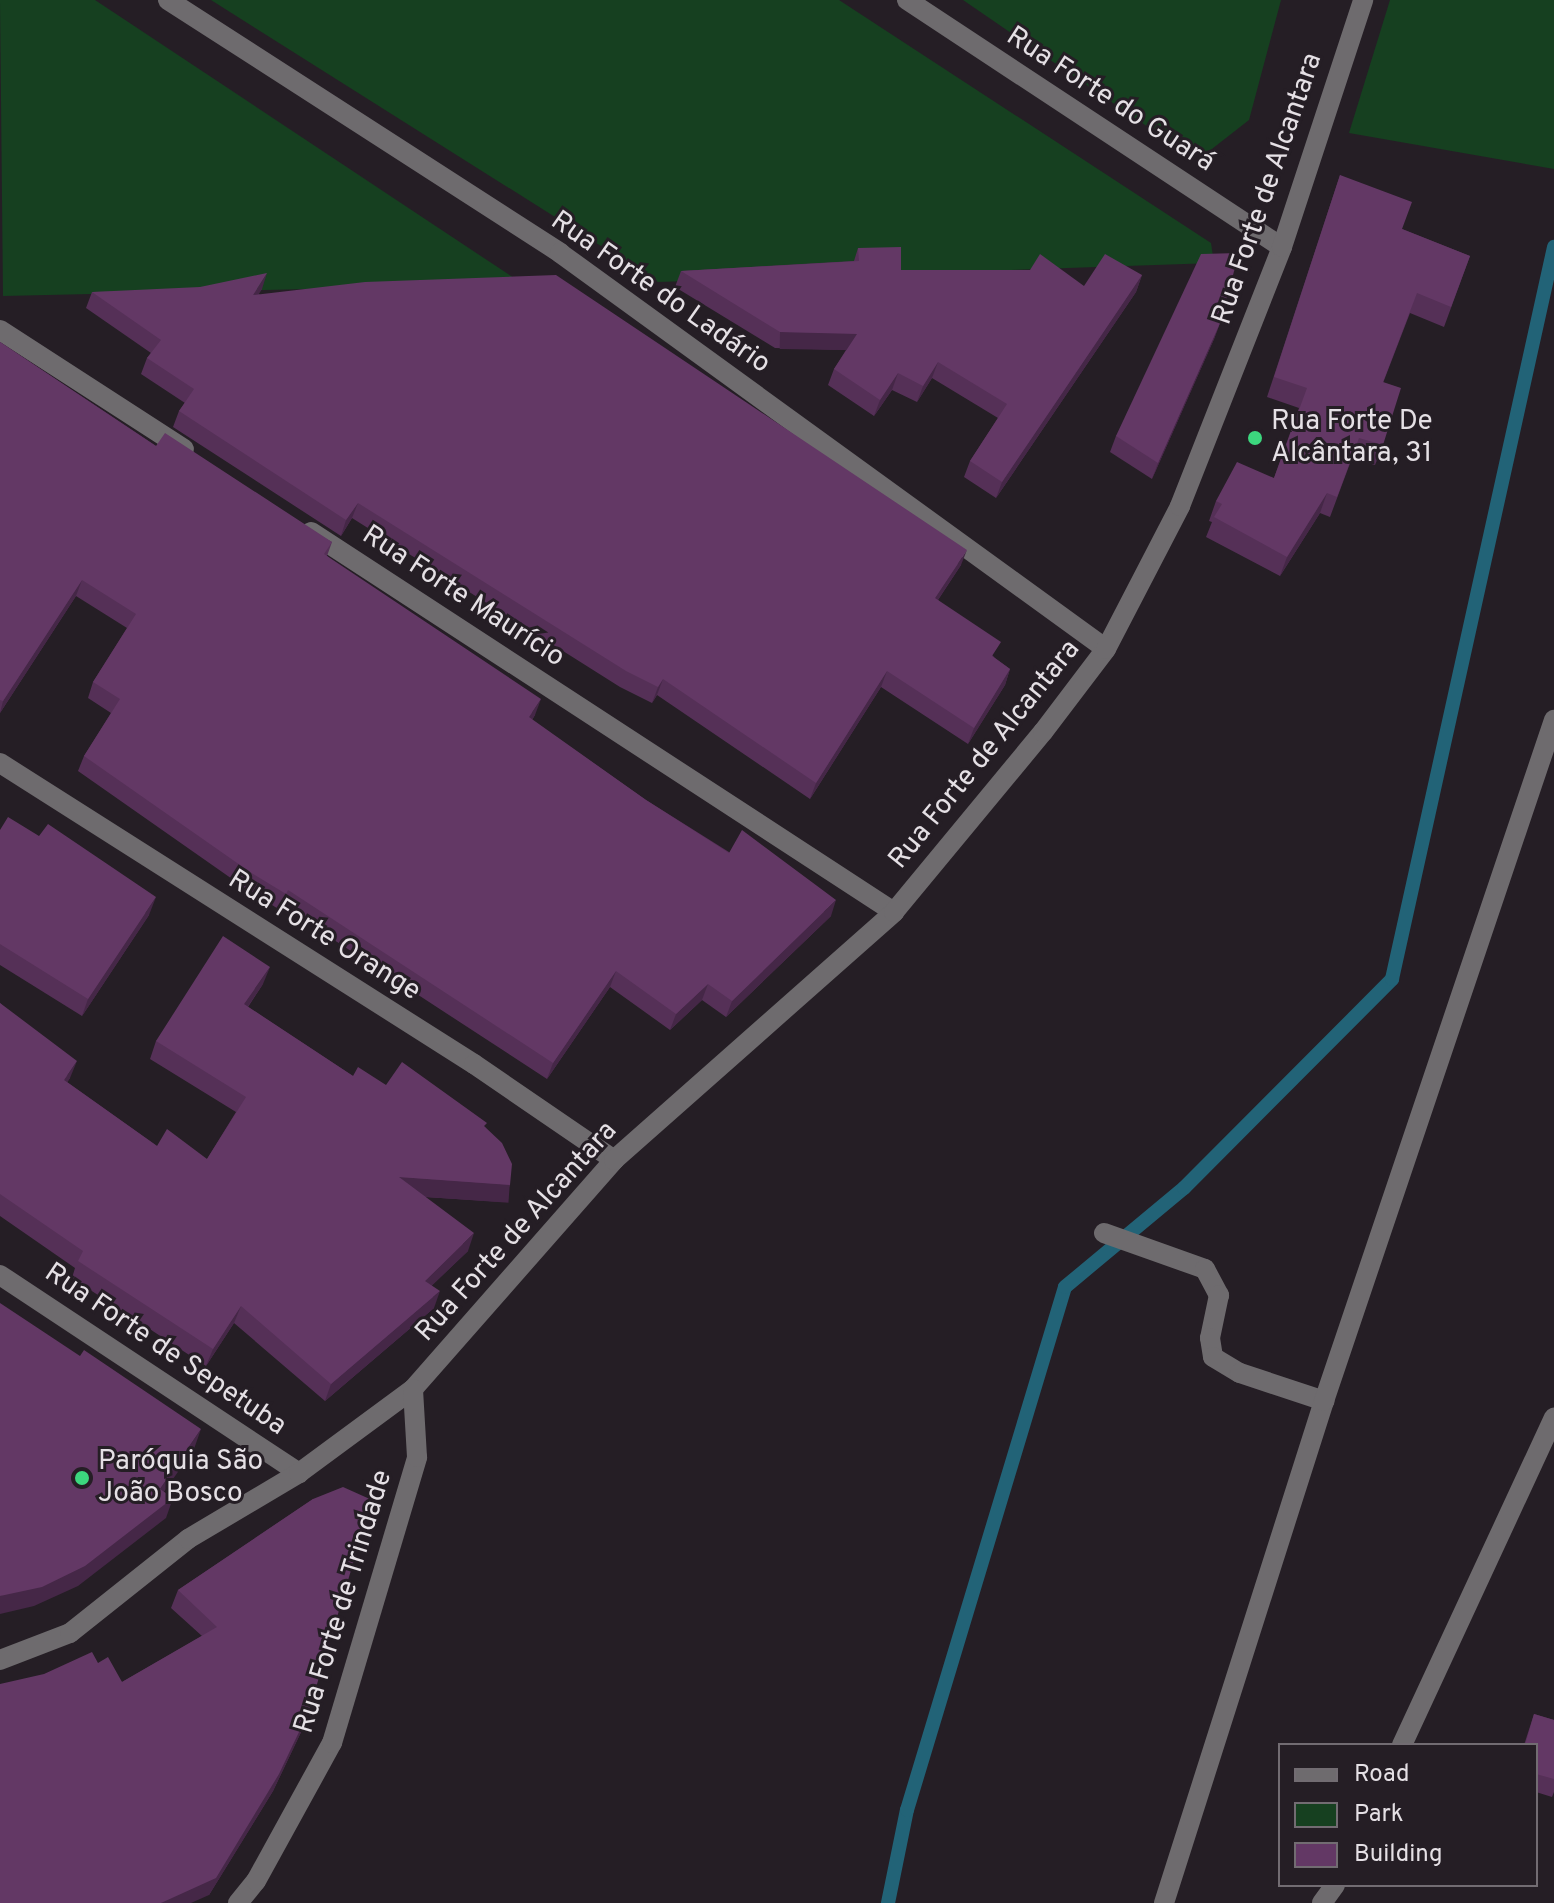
<!DOCTYPE html>
<html>
<head>
<meta charset="utf-8">
<style>
	body { margin:0 }
	#map { position:relative; width:1554px; height:1903px; overflow:hidden; background:#251e25; font-family:Overpass,sans-serif }
	div>[style] { position:absolute }
	.green>* { inset:0; background:#164020 }
	.stream>* { height:14px; margin:-7px; padding:0 7px; transform-origin:7px; border-radius:7px; background:#226377 }
	.minor>* { height:20px; margin:-10px; padding:0 10px; transform-origin:10px; border-radius:10px; background:#6e6b6e }
	.wall>* { inset:0; background:#553057 }
	.shaded-wall>* { inset:0; background:#452747; transform-origin:0 0 }
	.building>* { inset:0; background:#633865 }
	.dots>* { width:22px; height:22px; translate:-50% -50%; box-sizing:border-box; border:4px solid #251e25; border-radius:50% }
	span { translate:-50% -50%; white-space:nowrap; text-align:center; line-height:1.15; -webkit-text-stroke:6px #251e25; paint-order:stroke }
	.street-label { font-size:28px; color:#e5e0e5 }
	.poi-label { font-size:28px; color:#e5e0e5 }
	.left { translate:0 -50%; text-align:left }
	.legend { position:absolute; left:1278px; top:1743px; width:260px; height:144px; box-sizing:border-box; background:#251e25; border:2px solid #726c72; margin:0; padding:10px 14px; list-style:none; font-size:24px; color:#e5e0e5 }
	.legend li { display:flex; align-items:center; gap:16px; height:40px }
	.legend b { width:40px; border:2px solid #726c72 }
</style>
</head>
<body>
<div id="map">
	<div class="green">
		<div style="clip-path:polygon(0 0,95px 0,523px 284px,3px 296px)"></div>
		<div style="clip-path:polygon(211px 0,839px 0,1211px 243px,1214px 263px,658px 282px)"></div>
		<div style="clip-path:polygon(963px 0,1281px 0,1249px 120px,1208px 152px,1183px 151px)"></div>
		<div style="clip-path:polygon(1390px 0,1554px 0,1554px 169px,1349px 133px)"></div>
	</div>
	<div class="stream">
		<div style="left:888px;top:1903px;width:95px;rotate:-78.5deg"></div>
		<div style="left:907px;top:1810px;width:546px;rotate:-73.19deg"></div>
		<div style="left:1065px;top:1287px;width:155px;rotate:-39.8deg"></div>
		<div style="left:1184px;top:1188px;width:295px;rotate:-45.1deg"></div>
		<div style="left:1392px;top:979px;width:750px;rotate:-77.52deg"></div>
	</div>
	<div class="minor">
		<div style="left:168px;top:0;width:467px;rotate:32.8deg"></div>
		<div style="left:560px;top:253px;width:674px;rotate:35.95deg"></div>
		<div style="left:907px;top:0;width:449px;rotate:33.4deg"></div>
		<div style="left:0;top:330px;width:219px;rotate:32.9deg"></div>
		<div style="left:311px;top:532px;width:696px;rotate:33.1deg"></div>
		<div style="left:0;top:763px;width:561px;rotate:32.42deg"></div>
		<div style="left:474px;top:1064px;width:170px;rotate:34.4deg"></div>
		<div style="left:1104px;top:1233px;width:107px;rotate:19.6deg"></div>
		<div style="left:1205px;top:1269px;width:30px;rotate:62deg"></div>
		<div style="left:1219px;top:1295px;width:44px;rotate:101.8deg"></div>
		<div style="left:1210px;top:1338px;width:19px;rotate:81deg"></div>
		<div style="left:1213px;top:1357px;width:31px;rotate:31deg"></div>
		<div style="left:1240px;top:1373px;width:89px;rotate:18.4deg"></div>
		<div style="left:0;top:1275px;width:359px;rotate:33.5deg"></div>
		<div style="left:0;top:1660px;width:75px;rotate:-21.1deg"></div>
		<div style="left:70px;top:1633px;width:151px;rotate:-38.5deg"></div>
		<div style="left:188px;top:1539px;width:129px;rotate:-30.7deg"></div>
		<div style="left:299px;top:1473px;width:142px;rotate:-36.4deg"></div>
		<div style="left:413px;top:1389px;width:305px;rotate:-48.7deg"></div>
		<div style="left:614px;top:1160px;width:374px;rotate:-41.5deg"></div>
		<div style="left:894px;top:912px;width:234px;rotate:-50.4deg"></div>
		<div style="left:1043px;top:732px;width:104px;rotate:-52.8deg"></div>
		<div style="left:1106px;top:649px;width:161px;rotate:-62.6deg"></div>
		<div style="left:1180px;top:506px;width:278px;rotate:-68.5deg"></div>
		<div style="left:1282px;top:247px;width:260px;rotate:-71.8deg"></div>
		<div style="left:1402px;top:1745px;width:361px;rotate:-65.1deg"></div>
		<div style="left:238px;top:1903px;width:28px;rotate:-51deg"></div>
		<div style="left:256px;top:1881px;width:158px;rotate:-61.2deg"></div>
		<div style="left:332px;top:1743px;width:298px;rotate:-73.4deg"></div>
		<div style="left:417px;top:1457px;width:68px;rotate:-93.4deg"></div>
		<div style="left:1164px;top:1903px;width:527px;rotate:-72.32deg"></div>
		<div style="left:1324px;top:1401px;width:719px;rotate:-71.34deg"></div>
		<div style="left:1322px;top:1903px;width:22px;rotate:-54deg"></div>
	</div>
	<div class="wall">
		<div style="clip-path:polygon(1340px 175px,1402px 229px,1470px 256px,1444px 327px,1410px 313px,1383px 383px,1383px 445px,1375px 465px,1352px 458px,1330px 517px,1320px 513px,1280px 576px,1206px 537px,1212px 522px,1209px 521px,1216px 501px,1274px 478px,1299px 408px,1267px 397px)"></div>
		<div style="clip-path:polygon(858px 248px,901px 270px,1084px 286px,1142px 275px,1136px 292px,996px 498px,964px 477px,970px 461px,998px 418px,932px 378px,917px 402px,892px 390px,874px 416px,828px 385px,834px 369px,846px 350px,775px 348px,675px 287px,681px 271px,854px 261px)"></div>
		<div style="clip-path:polygon(262px 289px,258px 294px,961px 565px,938px 600px,995px 658px,1010px 669px,1005px 685px,968px 744px,881px 687px,810px 799px,657px 695px,652px 703px,620px 687px,352px 518px,341px 536px,173px 427px,179px 411px,185px 403px,141px 374px,147px 358px,151px 353px,86px 308px,92px 292px)"></div>
		<div style="clip-path:polygon(1220px 323px,1214px 339px,1152px 479px,1110px 452px,1116px 436px)"></div>
		<div style="clip-path:polygon(0 342px,156px 446px,332px 542px,327px 556px,535px 715px,532px 720px,646px 800px,831px 916px,726px 1017px,702px 1000px,670px 1030px,610px 987px,547px 1079px,282px 906px,280px 910px,245px 888px,78px 771px,84px 756px,111px 713px,88px 698px,93px 682px,127px 628px,76px 596px,0 713px)"></div>
		<div style="clip-path:polygon(0 830px,149px 915px,82px 1016px,0 965px)"></div>
		<div style="clip-path:polygon(263px 984px,248px 1007px,353px 1076px,386px 1085px,485px 1127px,510px 1185px,503px 1202px,425px 1197px,468px 1251px,432px 1285px,434px 1308px,325px 1401px,234px 1323px,206px 1366px,72px 1278px,75px 1268px,0 1216px,0 1003px,70px 1078px,67px 1082px,157px 1146px,207px 1159px,236px 1112px,150px 1059px,156px 1041px)"></div>
		<div style="clip-path:polygon(313px 1499px,303px 1728px,273px 1791px,209px 1895px,98px 1663px,122px 1682px,202px 1636px,171px 1608px,178px 1590px)"></div>
		<div style="clip-path:polygon(1534px 1714px,1554px 1720px,1554px 1792px,1552px 1797px,1536px 1792px,1536px 1745px,1524px 1745px)"></div>
	</div>
	<div class="shaded-wall">
		<div style="clip-path:polygon(267px 273px,262px 289px,248px 311px,253px 295px)"></div>
		<div style="clip-path:polygon(1142px 275px,1136px 292px,996px 498px,1002px 482px)"></div>
		<div style="clip-path:polygon(1220px 323px,1214px 339px,1152px 479px,1158px 463px)"></div>
		<div style="left:780px;top:332px;width:77px;height:17px;rotate:1deg"></div>
		<div style="clip-path:polygon(938px 362px,932px 378px,917px 402px,923px 386px)"></div>
		<div style="clip-path:polygon(898px 373px,892px 390px,874px 416px,880px 400px)"></div>
		<div style="clip-path:polygon(1327px 493px,1320px 513px,1280px 576px,1287px 557px)"></div>
		<div style="clip-path:polygon(358px 503px,352px 518px,341px 536px,346px 520px)"></div>
		<div style="clip-path:polygon(967px 550px,961px 565px,929px 613px,935px 598px)"></div>
		<div style="clip-path:polygon(82px 580px,76px 596px,0 713px,3px 701px)"></div>
		<div style="clip-path:polygon(1010px 669px,1005px 685px,968px 744px,974px 728px)"></div>
		<div style="clip-path:polygon(887px 671px,881px 687px,810px 799px,816px 783px)"></div>
		<div style="clip-path:polygon(663px 679px,657px 695px,652px 703px,658px 687px)"></div>
		<div style="clip-path:polygon(541px 699px,535px 715px,523px 733px,529px 717px)"></div>
		<div style="clip-path:polygon(156px 897px,149px 915px,82px 1016px,88px 999px)"></div>
		<div style="clip-path:polygon(836px 900px,831px 916px,726px 1017px,732px 1001px)"></div>
		<div style="clip-path:polygon(270px 967px,263px 984px,238px 1021px,244px 1004px)"></div>
		<div style="clip-path:polygon(616px 971px,610px 987px,547px 1079px,553px 1063px)"></div>
		<div style="clip-path:polygon(708px 984px,702px 1000px,670px 1030px,676px 1014px)"></div>
		<div style="clip-path:polygon(77px 1061px,70px 1078px,58px 1097px,64px 1080px)"></div>
		<div style="left:399px;top:1177px;width:111px;height:18px;rotate:4deg"></div>
		<div style="clip-path:polygon(474px 1233px,468px 1251px,419px 1298px,425px 1281px)"></div>
		<div style="clip-path:polygon(440px 1291px,434px 1308px,325px 1401px,331px 1384px)"></div>
		<div style="clip-path:polygon(241px 1306px,234px 1323px,206px 1366px,213px 1349px)"></div>
		<div style="clip-path:polygon(201px 1429px,194px 1449px,152px 1509px,160px 1489px)"></div>
		<div style="clip-path:polygon(173px 1498px,166px 1518px,78px 1586px,34px 1606px,0 1614px,0 1596px)"></div>
		<div style="clip-path:polygon(309px 1711px,303px 1728px,273px 1791px,209px 1895px,191px 1903px,161px 1903px)"></div>
	</div>
	<div class="building">
		<div style="clip-path:polygon(1340px 175px,1412px 202px,1402px 229px,1470px 256px,1451px 307px,1417px 293px,1383px 382px,1401px 388px,1383px 445px,1359px 438px,1337px 497px,1327px 493px,1287px 557px,1214px 517px,1222px 504px,1216px 501px,1237px 462px,1274px 478px,1307px 388px,1274px 377px)"></div>
		<div style="clip-path:polygon(901px 247px,901px 270px,1030px 270px,1040px 254px,1084px 286px,1105px 254px,1142px 275px,1002px 482px,970px 461px,1007px 404px,938px 362px,923px 386px,898px 373px,880px 400px,834px 369px,857px 334px,780px 332px,681px 271px,859px 261px,858px 248px)"></div>
		<div style="clip-path:polygon(1239px 253px,1220px 323px,1158px 463px,1116px 436px,1201px 254px)"></div>
		<div style="clip-path:polygon(267px 273px,253px 295px,365px 282px,556px 275px,967px 550px,935px 598px,1001px 642px,992px 656px,1010px 669px,974px 728px,887px 671px,816px 783px,663px 679px,658px 687px,626px 671px,358px 503px,346px 520px,179px 411px,194px 389px,147px 358px,161px 340px,92px 292px,200px 287px)"></div>
		<div style="clip-path:polygon(0 342px,156px 446px,165px 433px,332px 542px,324px 554px,541px 699px,529px 717px,646px 800px,729px 853px,742px 830px,836px 900px,732px 1001px,708px 984px,676px 1014px,616px 971px,553px 1063px,288px 890px,286px 894px,250px 872px,84px 756px,120px 699px,93px 682px,136px 614px,82px 580px,3px 701px,0 700px)"></div>
		<div style="clip-path:polygon(8px 817px,39px 836px,48px 824px,156px 897px,88px 999px,0 944px,0 830px)"></div>
		<div style="clip-path:polygon(223px 936px,270px 967px,244px 1004px,353px 1076px,358px 1067px,386px 1085px,402px 1062px,487px 1123px,484px 1126px,502px 1143px,512px 1164px,510px 1185px,399px 1177px,474px 1233px,425px 1281px,440px 1291px,331px 1384px,241px 1306px,213px 1349px,78px 1261px,83px 1251px,0 1194px,0 1003px,77px 1061px,64px 1080px,157px 1146px,167px 1129px,207px 1159px,246px 1097px,156px 1041px)"></div>
		<div style="clip-path:polygon(0 1303px,80px 1356px,84px 1350px,201px 1429px,160px 1489px,173px 1498px,85px 1566px,42px 1587px,0 1596px)"></div>
		<div style="clip-path:polygon(343px 1487px,372px 1500px,309px 1711px,279px 1774px,216px 1878px,161px 1903px,0 1903px,0 1684px,44px 1674px,92px 1652px,98px 1663px,108px 1657px,122px 1682px,217px 1627px,178px 1590px,313px 1499px)"></div>
		<div style="clip-path:polygon(1534px 1714px,1554px 1720px,1554px 1779px,1536px 1774px,1536px 1745px,1525px 1745px)"></div>
	</div>
	<div class="dots">
		<div style="left:1255px;top:438px;background:#3cd77e"></div>
		<div style="left:82px;top:1478px;background:#3cd77e"></div>
	</div>
	<div class="street-label">
		<span style="left:1110px;top:100px;rotate:33deg">Rua Forte do Guará</span>
		<span style="left:1268px;top:189px;rotate:-71deg">Rua Forte de Alcantara</span>
		<span style="left:660px;top:293px;rotate:35deg">Rua Forte do Ladário</span>
		<span style="left:463px;top:597px;rotate:33deg">Rua Forte Maurício</span>
		<span style="left:985px;top:755px;rotate:-51deg">Rua Forte de Alcantara</span>
		<span style="left:324px;top:936px;rotate:32deg">Rua Forte Orange</span>
		<span style="left:517px;top:1232px;rotate:-48deg">Rua Forte de Alcantara</span>
		<span style="left:165px;top:1350px;rotate:34deg">Rua Forte de Sepetuba</span>
		<span style="left:344px;top:1602px;rotate:-73deg">Rua Forte de Trindade</span>
	</div>
	<div class="poi-label">
		<span class="left" style="left:1271px;top:438px">Rua Forte De<br>Alcântara, 31</span>
		<span class="left" style="left:98px;top:1478px">Paróquia São<br>João Bosco</span>
	</div>
	<ul class="legend">
	<li><b style="height:10px;background:#6e6b6e"></b>Road</li>
	<li><b style="height:22px;background:#164020"></b>Park</li>
	<li><b style="height:22px;background:#633865"></b>Building</li>
	</ul>
</div>
</body>
</html>
